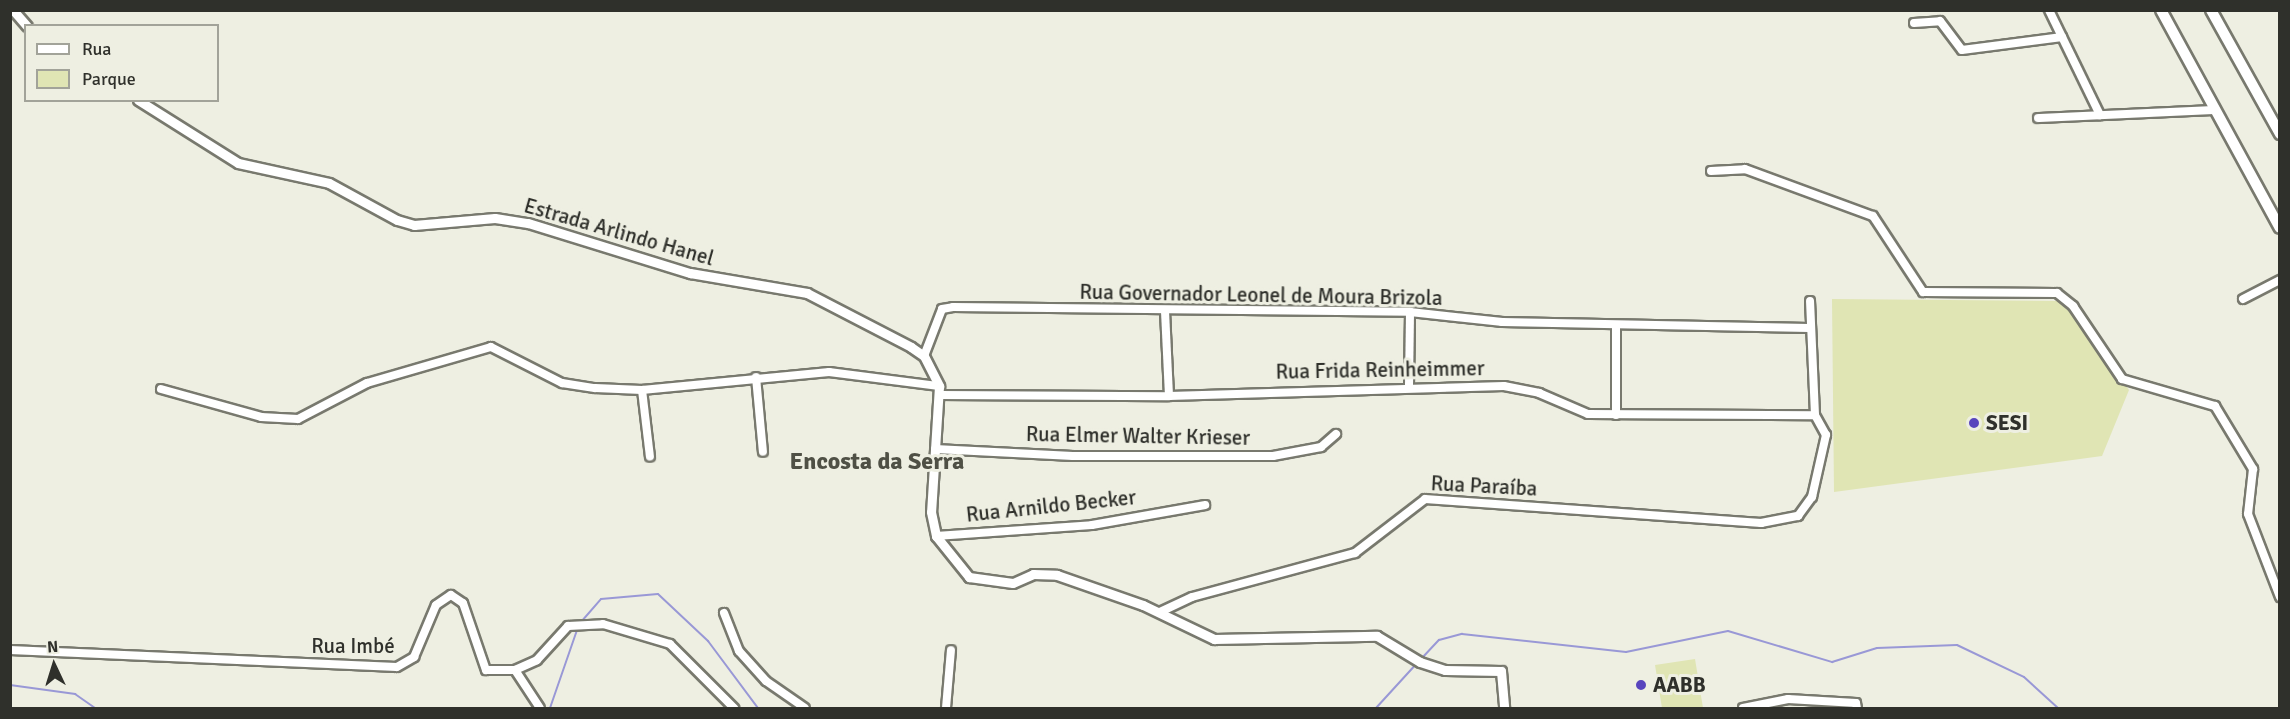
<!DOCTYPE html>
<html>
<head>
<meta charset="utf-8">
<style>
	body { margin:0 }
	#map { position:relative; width:2290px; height:719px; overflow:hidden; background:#eeefe2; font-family:Signika,sans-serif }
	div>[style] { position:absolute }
	.green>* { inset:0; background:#e0e5b4 }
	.stream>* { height:2px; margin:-1px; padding:0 1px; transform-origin:1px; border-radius:1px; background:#9998d6 }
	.roads { filter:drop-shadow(2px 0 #78796e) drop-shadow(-2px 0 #78796e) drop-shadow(0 2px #78796e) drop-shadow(0 -2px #78796e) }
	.minor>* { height:8px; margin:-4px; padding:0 4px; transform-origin:4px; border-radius:4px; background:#fff }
	.tertiary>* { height:9px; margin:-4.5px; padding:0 4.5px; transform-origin:4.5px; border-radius:4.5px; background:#fff }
	.secondary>* { height:10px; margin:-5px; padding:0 5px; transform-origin:5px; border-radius:5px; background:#fff }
	.dots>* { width:16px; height:16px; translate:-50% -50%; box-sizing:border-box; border:3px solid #eeefe2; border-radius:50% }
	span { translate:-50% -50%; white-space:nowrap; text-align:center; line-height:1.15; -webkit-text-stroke:6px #eeefe2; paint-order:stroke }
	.street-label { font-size:21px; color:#2f302b }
	.poi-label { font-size:21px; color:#2f302b; font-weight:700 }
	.left { translate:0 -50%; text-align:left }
	.quarter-label { font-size:24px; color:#4f5045; font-weight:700 }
	.frame { position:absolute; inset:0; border:12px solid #2f302b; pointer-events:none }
	.legend { position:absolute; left:24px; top:24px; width:195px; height:78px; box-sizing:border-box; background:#eeefe2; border:2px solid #a2a399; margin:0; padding:8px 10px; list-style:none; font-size:18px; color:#2f302b }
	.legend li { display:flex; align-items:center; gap:12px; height:30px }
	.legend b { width:30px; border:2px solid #a2a399 }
	.north { position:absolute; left:24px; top:635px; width:60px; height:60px; -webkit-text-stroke:4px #eeefe2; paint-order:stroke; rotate:356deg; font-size:16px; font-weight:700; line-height:24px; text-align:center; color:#2f302b }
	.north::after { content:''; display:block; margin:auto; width:21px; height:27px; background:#2f302b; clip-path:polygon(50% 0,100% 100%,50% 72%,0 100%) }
</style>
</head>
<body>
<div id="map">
	<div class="green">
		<div style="clip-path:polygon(1832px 299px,2064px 301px,2129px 390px,2102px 456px,1834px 492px)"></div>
		<div style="clip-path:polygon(1695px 659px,1703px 708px,1662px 708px,1655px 665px)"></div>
	</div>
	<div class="stream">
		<div style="left:581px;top:622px;width:30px;rotate:-49deg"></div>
		<div style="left:601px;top:599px;width:57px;rotate:-5deg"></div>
		<div style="left:658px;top:594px;width:69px;rotate:43.2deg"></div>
		<div style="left:708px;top:641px;width:84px;rotate:53.3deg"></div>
		<div style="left:1422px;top:658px;width:25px;rotate:-47deg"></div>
		<div style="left:1439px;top:640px;width:24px;rotate:-15deg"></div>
		<div style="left:1462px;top:634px;width:165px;rotate:6.3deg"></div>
		<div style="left:1626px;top:652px;width:104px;rotate:-11.6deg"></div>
		<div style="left:1728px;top:631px;width:109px;rotate:16.6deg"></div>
		<div style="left:1832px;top:662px;width:47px;rotate:-17.3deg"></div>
		<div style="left:1877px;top:648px;width:80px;rotate:-2.1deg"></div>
		<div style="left:1957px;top:645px;width:74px;rotate:25.5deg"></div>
		<div style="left:2024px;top:677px;width:46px;rotate:42.4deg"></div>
		<div style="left:10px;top:685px;width:66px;rotate:7.9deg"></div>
		<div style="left:75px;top:694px;width:24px;rotate:35deg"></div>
		<div style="left:550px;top:708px;width:86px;rotate:-70.9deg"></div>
		<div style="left:1376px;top:708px;width:62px;rotate:-47.6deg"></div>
	</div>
	<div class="roads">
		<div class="minor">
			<div style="left:2049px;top:10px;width:117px;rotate:64.1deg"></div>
			<div style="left:1914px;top:23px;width:26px;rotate:-4deg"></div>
			<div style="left:1940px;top:21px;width:36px;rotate:53deg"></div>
			<div style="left:1962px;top:50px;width:101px;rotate:-7.4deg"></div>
			<div style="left:2038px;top:118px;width:177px;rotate:-2.6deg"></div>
			<div style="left:1711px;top:171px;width:34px;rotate:-3deg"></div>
			<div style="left:1745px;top:169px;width:136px;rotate:20.2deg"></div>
			<div style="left:1873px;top:216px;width:91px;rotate:56.7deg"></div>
			<div style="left:1923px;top:292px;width:134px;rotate:0.4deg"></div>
			<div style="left:2057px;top:293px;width:21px;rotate:39deg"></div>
			<div style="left:2073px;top:306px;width:88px;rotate:56.1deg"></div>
			<div style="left:2122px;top:379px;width:97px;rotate:16.2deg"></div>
			<div style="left:2215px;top:406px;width:74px;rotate:58.9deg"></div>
			<div style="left:2253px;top:469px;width:45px;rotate:96.3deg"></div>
			<div style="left:2248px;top:514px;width:89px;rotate:68.9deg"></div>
			<div style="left:2243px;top:299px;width:42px;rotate:-27.2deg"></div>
			<div style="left:1165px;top:311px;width:85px;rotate:87.3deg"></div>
			<div style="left:1616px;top:325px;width:90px;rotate:90deg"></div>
			<div style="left:924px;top:356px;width:50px;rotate:-69deg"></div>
			<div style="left:942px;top:309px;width:11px;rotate:-10deg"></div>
			<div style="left:953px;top:307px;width:457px;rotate:0.6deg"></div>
			<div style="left:1410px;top:312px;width:93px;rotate:6.2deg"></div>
			<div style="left:1502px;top:322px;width:307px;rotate:1.1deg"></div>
			<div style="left:756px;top:377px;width:75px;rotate:84.7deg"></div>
			<div style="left:1409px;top:385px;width:73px;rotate:-89.2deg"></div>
			<div style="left:161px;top:389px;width:104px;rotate:15.6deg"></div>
			<div style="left:261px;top:417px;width:37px;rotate:3deg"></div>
			<div style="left:298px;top:419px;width:78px;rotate:-27.6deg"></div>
			<div style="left:367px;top:383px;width:129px;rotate:-16.2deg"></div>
			<div style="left:491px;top:347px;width:80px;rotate:26.9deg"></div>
			<div style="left:562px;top:383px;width:33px;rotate:9deg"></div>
			<div style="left:595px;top:388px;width:47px;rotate:2.4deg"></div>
			<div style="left:642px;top:390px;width:188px;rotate:-5.5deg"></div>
			<div style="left:829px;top:372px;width:111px;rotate:7.3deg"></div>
			<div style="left:642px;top:390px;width:67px;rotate:83.2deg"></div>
			<div style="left:940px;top:395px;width:229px;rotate:0.3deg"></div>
			<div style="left:1169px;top:396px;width:335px;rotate:-1.7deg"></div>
			<div style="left:1504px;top:386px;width:36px;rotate:11deg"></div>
			<div style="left:1539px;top:393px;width:53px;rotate:23.2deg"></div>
			<div style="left:1588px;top:414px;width:227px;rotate:0.3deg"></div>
			<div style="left:935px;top:449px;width:138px;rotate:2.9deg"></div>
			<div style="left:1073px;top:456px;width:200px"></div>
			<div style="left:1273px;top:456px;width:49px;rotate:-10.6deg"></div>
			<div style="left:1321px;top:447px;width:20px;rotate:-41deg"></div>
			<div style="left:936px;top:536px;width:156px;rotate:-4deg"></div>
			<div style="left:1092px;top:525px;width:115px;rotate:-10deg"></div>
			<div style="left:1160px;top:612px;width:35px;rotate:-25deg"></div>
			<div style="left:1192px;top:597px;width:169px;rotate:-15.1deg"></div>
			<div style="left:1355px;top:553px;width:88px;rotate:-37.6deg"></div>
			<div style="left:1425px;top:499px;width:337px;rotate:4.1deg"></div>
			<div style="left:1761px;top:523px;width:38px;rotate:-11deg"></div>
			<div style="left:1798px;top:516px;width:24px;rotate:-54deg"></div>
			<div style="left:1812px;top:497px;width:64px;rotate:-77.3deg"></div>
			<div style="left:1826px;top:435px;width:23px;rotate:-119deg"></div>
			<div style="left:1815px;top:415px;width:114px;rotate:-92.5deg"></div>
			<div style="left:724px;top:613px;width:41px;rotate:68.5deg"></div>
			<div style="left:739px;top:651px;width:40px;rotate:48deg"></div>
			<div style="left:766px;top:681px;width:47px;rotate:34.7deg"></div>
			<div style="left:10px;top:650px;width:387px;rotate:2.5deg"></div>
			<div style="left:397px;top:667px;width:20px;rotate:-30deg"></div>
			<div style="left:414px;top:657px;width:56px;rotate:-67.1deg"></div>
			<div style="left:436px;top:605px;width:18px;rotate:-34deg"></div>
			<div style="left:451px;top:595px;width:14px;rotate:34deg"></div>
			<div style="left:463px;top:603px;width:71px;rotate:71.1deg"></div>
			<div style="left:486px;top:670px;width:29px"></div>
			<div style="left:515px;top:670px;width:24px;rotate:-24deg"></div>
			<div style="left:537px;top:660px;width:46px;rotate:-47.6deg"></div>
			<div style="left:568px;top:626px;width:35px;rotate:-3deg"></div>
			<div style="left:603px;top:624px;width:70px;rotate:16.6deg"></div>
			<div style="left:670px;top:644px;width:91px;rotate:45deg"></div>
			<div style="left:515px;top:670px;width:45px;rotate:56.7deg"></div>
			<div style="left:946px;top:708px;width:58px;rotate:-85.1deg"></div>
			<div style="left:1743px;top:708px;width:46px;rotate:-11.3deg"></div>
			<div style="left:1788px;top:699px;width:68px;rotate:3.4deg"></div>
			<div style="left:1856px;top:703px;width:5px;rotate:79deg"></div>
		</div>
		<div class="tertiary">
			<div style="left:13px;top:10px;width:21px;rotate:49deg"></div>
			<div style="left:138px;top:100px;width:118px;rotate:32.2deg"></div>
			<div style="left:238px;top:163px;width:93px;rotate:12.4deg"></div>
			<div style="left:329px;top:183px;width:77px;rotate:28.6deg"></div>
			<div style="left:397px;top:220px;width:18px;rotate:16deg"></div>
			<div style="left:414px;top:225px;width:81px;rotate:-4.9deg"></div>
			<div style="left:495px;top:218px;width:33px;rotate:9deg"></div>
			<div style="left:528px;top:223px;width:170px;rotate:17.2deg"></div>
			<div style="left:690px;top:273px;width:119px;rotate:9.7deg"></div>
			<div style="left:807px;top:293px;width:117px;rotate:27.4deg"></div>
			<div style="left:911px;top:347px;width:16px;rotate:35deg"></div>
			<div style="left:924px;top:356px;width:34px;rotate:63deg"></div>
			<div style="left:939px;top:386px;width:126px;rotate:93.6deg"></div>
			<div style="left:931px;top:512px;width:25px;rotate:78deg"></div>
			<div style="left:936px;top:536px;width:53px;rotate:51.2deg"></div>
			<div style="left:969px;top:577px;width:44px;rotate:7.8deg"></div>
			<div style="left:1013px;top:583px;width:22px;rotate:-24deg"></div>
			<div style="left:1033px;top:574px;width:24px;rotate:2deg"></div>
			<div style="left:1057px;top:575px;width:91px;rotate:19.2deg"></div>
			<div style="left:1143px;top:605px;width:79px;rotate:25.6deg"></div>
			<div style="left:1214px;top:639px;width:163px;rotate:-1.1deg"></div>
			<div style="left:1377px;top:636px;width:50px;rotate:31.2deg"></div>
			<div style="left:1420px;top:662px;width:26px;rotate:18deg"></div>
			<div style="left:1445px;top:670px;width:56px;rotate:1deg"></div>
			<div style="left:1501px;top:671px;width:37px;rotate:85deg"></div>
		</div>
		<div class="secondary">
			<div style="left:2161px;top:10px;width:248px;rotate:61.4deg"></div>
			<div style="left:2211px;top:10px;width:142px;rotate:60.9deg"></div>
		</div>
	</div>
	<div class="dots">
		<div style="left:1974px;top:423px;background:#5845bd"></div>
		<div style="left:1641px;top:685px;background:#5845bd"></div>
	</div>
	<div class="street-label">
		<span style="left:619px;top:232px;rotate:16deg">Estrada Arlindo Hanel</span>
		<span style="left:1261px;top:295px;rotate:1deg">Rua Governador Leonel de Moura Brizola</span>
		<span style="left:1380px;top:370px;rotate:-1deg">Rua Frida Reinheimmer</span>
		<span style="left:1138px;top:436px;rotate:1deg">Rua Elmer Walter Krieser</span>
		<span style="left:1484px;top:486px;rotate:3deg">Rua Paraíba</span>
		<span style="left:1051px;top:506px;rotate:-6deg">Rua Arnildo Becker</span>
		<span style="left:353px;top:646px">Rua Imbé</span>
	</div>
	<div class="poi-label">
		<span class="left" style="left:1986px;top:423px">SESI</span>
		<span class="left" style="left:1653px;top:685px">AABB</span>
	</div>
	<div class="quarter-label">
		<span style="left:877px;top:462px">Encosta da Serra</span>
	</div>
	<div class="frame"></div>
	<ul class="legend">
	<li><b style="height:8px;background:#fff"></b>Rua</li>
	<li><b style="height:16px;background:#e0e5b4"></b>Parque</li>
	</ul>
	<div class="north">N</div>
</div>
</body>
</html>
